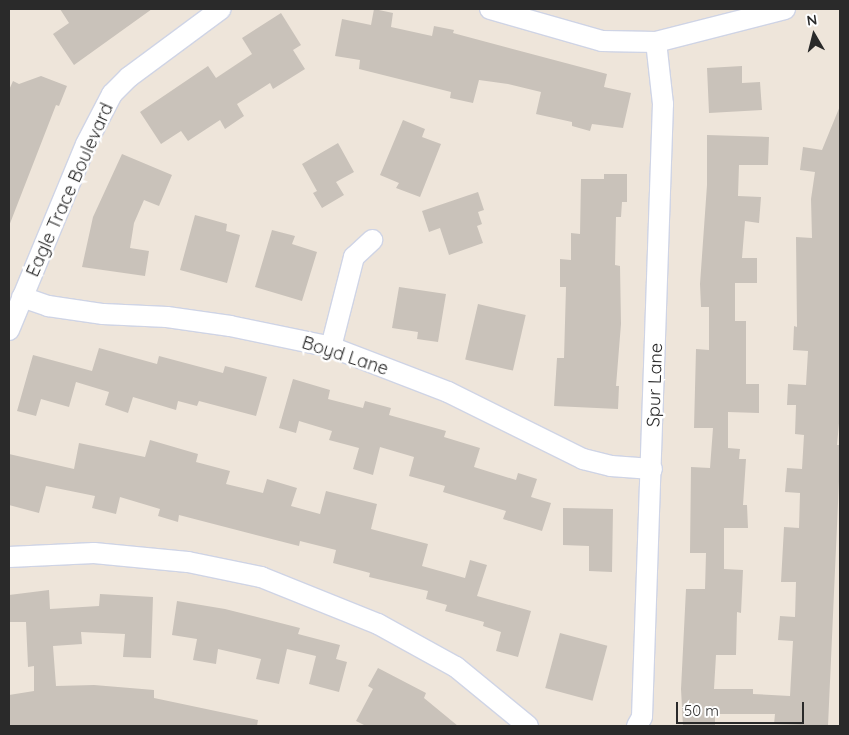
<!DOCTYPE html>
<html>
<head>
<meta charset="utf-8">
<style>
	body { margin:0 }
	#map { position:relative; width:849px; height:735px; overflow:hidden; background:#eee5da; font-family:Quicksand,sans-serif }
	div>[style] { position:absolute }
	.building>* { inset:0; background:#c9c2ba; transform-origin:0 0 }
	.roads { filter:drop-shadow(1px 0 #cfd4e5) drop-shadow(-1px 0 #cfd4e5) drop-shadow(0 1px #cfd4e5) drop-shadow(0 -1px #cfd4e5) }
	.street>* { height:20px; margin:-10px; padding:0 10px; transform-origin:10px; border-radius:10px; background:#fff }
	span { translate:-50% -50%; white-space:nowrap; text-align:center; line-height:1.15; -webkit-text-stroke:5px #fff; paint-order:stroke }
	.street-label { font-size:18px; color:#2a2a2a }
	.frame { position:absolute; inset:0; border:10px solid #2a2a2a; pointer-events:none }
	.north { position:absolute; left:789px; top:10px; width:50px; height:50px; -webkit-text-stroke:4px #fff; paint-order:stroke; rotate:352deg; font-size:14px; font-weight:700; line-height:20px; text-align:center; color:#2a2a2a }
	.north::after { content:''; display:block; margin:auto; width:18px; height:22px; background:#2a2a2a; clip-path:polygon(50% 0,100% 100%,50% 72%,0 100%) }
	.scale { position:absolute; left:676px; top:702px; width:128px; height:22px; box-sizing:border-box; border:2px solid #2a2a2a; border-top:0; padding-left:6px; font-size:15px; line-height:18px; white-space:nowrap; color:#2a2a2a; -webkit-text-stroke:4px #fff; paint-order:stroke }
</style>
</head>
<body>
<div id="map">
	<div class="building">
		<div style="clip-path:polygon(60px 9px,152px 9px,74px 65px,53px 34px,69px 23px)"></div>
		<div style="clip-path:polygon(374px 9px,393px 13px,391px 27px,432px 36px,434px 26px,454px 30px,453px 33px,607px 74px,604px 87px,631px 93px,623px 128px,592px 124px,590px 131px,572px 126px,572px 122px,536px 114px,541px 92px,508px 84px,479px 80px,473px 103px,450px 98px,451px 92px,359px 69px,360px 60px,335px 56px,342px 19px,371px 25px)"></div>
		<div style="clip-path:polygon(281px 13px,301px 45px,293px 50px,305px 69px,273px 89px,270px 83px,237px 104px,244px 116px,225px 129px,220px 120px,188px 141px,181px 131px,161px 144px,140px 112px,208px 66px,216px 78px,252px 54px,242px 38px)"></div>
		<div style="clip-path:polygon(742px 66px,742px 83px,760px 82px,762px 110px,709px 113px,707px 68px)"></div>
		<div style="clip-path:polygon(41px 76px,67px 86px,59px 106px,56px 105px,9px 226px,9px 90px,13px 81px,19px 84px)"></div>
		<div style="clip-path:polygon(840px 106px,840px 412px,837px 445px,840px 445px,840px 459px,828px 726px,774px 724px,775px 714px,715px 714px,715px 726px,683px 726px,681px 689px,686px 589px,705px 589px,706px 553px,690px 553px,691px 467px,710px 468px,713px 428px,694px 428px,696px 349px,709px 350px,709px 307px,701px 307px,700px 284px,707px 185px,707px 135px,769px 137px,768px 165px,739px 165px,738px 196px,761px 197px,759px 223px,745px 221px,742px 258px,757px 258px,757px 283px,735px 283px,735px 321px,746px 321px,746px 384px,759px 384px,759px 413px,728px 412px,728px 448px,740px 449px,739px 459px,746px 459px,743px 505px,747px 505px,748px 528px,724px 528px,724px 569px,743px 570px,741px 613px,737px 612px,736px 655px,716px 655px,714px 689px,753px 689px,753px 694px,790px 696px,793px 641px,778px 640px,780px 616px,795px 617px,796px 582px,781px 582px,784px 527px,799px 528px,800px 493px,785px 492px,787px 468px,802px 469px,804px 435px,795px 434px,796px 405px,787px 405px,788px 384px,806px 385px,808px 351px,793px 350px,794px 326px,797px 327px,796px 237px,812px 238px,811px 199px,815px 172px,800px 170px,803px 147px,822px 150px)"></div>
		<div style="clip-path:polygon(403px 120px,425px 129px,422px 137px,441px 144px,420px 197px,396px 188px,399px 183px,380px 175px)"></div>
		<div style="clip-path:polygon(338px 143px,354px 172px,336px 182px,344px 195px,322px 208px,313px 193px,317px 191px,302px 164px)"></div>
		<div style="clip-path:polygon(122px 154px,172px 175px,159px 206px,144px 200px,134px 223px,130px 248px,149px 251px,145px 276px,82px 267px,93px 217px)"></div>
		<div style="clip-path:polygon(604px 174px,627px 174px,627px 202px,622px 202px,621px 217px,616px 217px,615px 265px,620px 266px,621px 324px,616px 386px,619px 386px,618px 409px,554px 406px,557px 358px,564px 358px,566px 287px,560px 287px,560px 259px,571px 260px,571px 233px,580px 234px,581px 179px,604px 179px)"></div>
		<div style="clip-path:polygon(478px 192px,484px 210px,478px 212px,482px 224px,477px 226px,483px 243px,449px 255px,440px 228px,429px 232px,422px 211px)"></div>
		<div style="clip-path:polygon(195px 215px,227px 224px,226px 231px,240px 235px,227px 283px,180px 270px)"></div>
		<div style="clip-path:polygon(272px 230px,295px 236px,292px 244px,317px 252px,302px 301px,255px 287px)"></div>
		<div style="clip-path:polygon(399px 287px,446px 294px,438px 342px,417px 339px,418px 332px,392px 328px)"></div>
		<div style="left:478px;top:304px;width:49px;height:57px;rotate:13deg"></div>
		<div style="clip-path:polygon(99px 348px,157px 364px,159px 356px,223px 373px,225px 366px,267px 377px,256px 416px,199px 401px,197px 406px,178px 401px,176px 410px,133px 397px,128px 413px,105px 405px,109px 392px,76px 382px,69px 407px,41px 399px,36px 416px,17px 411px,33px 355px,92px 371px)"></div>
		<div style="clip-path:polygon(293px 379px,330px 390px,328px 399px,363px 408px,365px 401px,391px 408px,389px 415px,446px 431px,444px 437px,480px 448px,474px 467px,516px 480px,518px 473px,537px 479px,531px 497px,551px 503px,542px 531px,503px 519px,506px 511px,443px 492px,445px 486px,409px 476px,414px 457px,380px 447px,373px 475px,353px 469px,359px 448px,329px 440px,332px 431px,299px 421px,296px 433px,279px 428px)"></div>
		<div style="clip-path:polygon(150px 440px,198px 454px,196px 462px,230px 471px,226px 484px,263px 493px,267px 479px,297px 488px,291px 506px,320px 514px,326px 491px,377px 504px,371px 529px,428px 544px,422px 566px,465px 578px,470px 560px,487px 565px,477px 596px,531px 611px,518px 657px,496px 651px,501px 632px,483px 626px,484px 622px,445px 611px,447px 605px,426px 599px,428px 591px,369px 577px,370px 573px,333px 563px,336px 550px,300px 541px,299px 546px,179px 515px,178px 522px,158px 516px,160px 509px,120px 497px,116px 514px,92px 508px,95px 496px,46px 486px,39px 513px,9px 505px,9px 454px,74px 469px,79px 443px,145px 457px)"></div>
		<div style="clip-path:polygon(563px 508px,613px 509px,612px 572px,589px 571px,589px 546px,563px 545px)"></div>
		<div style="clip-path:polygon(49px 590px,50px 609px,99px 606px,100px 594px,153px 597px,151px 658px,123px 657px,125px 634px,81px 632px,82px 644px,53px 646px,56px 686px,94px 685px,154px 690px,154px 698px,258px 720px,257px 726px,9px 726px,9px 695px,34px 691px,34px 666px,28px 667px,26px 622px,9px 622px,9px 595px)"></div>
		<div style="clip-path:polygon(177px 601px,225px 609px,300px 628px,298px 634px,340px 645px,336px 659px,347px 662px,339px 692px,309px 684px,316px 656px,287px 649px,279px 684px,256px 679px,261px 659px,218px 649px,216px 664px,193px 660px,197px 639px,172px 635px)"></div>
		<div style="left:560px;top:633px;width:49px;height:57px;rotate:15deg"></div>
		<div style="clip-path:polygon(378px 668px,426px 693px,424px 698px,458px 726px,366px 726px,356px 721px,373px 689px,368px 686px)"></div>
	</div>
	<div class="roads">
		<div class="street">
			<div style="left:490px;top:9px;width:116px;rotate:15.9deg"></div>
			<div style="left:602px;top:41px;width:54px;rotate:1.1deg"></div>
			<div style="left:656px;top:42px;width:133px;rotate:-14.3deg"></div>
			<div style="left:22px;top:297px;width:28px;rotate:19deg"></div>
			<div style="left:48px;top:306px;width:56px;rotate:8.3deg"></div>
			<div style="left:103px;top:314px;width:64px;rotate:2.7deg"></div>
			<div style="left:167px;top:317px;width:64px;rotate:8.1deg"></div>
			<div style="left:230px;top:326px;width:103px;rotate:11.7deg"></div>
			<div style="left:331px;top:347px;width:125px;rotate:21deg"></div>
			<div style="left:448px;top:392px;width:151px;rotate:26.4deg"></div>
			<div style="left:583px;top:459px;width:29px;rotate:14deg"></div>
			<div style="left:611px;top:466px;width:41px;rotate:4.2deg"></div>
			<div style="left:9px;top:330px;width:201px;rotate:-67.5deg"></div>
			<div style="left:86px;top:144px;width:56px;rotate:-62.5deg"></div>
			<div style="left:112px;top:94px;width:24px;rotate:-45deg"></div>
			<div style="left:129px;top:77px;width:114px;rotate:-36.5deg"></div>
			<div style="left:331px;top:347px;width:93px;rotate:-75.7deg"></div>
			<div style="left:354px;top:257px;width:25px;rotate:-43deg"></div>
			<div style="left:9px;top:557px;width:85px;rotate:-2.7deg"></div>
			<div style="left:94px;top:553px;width:94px;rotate:5.5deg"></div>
			<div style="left:188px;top:562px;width:75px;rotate:11.6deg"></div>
			<div style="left:261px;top:577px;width:126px;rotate:21.9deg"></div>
			<div style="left:378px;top:624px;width:89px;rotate:28.9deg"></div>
			<div style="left:456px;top:667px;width:93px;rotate:39.3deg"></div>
			<div style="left:637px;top:726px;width:10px;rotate:-61deg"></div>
			<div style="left:642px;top:717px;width:613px;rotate:-88.04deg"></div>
			<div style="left:663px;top:104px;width:62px;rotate:-96.4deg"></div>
		</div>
	</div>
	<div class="street-label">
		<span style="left:70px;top:190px;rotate:-66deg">Eagle Trace Boulevard</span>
		<span style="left:345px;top:356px;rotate:18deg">Boyd Lane</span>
		<span style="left:655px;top:385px;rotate:-88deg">Spur Lane</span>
	</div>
	<div class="frame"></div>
	<div class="north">N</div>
	<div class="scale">50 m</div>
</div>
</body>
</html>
